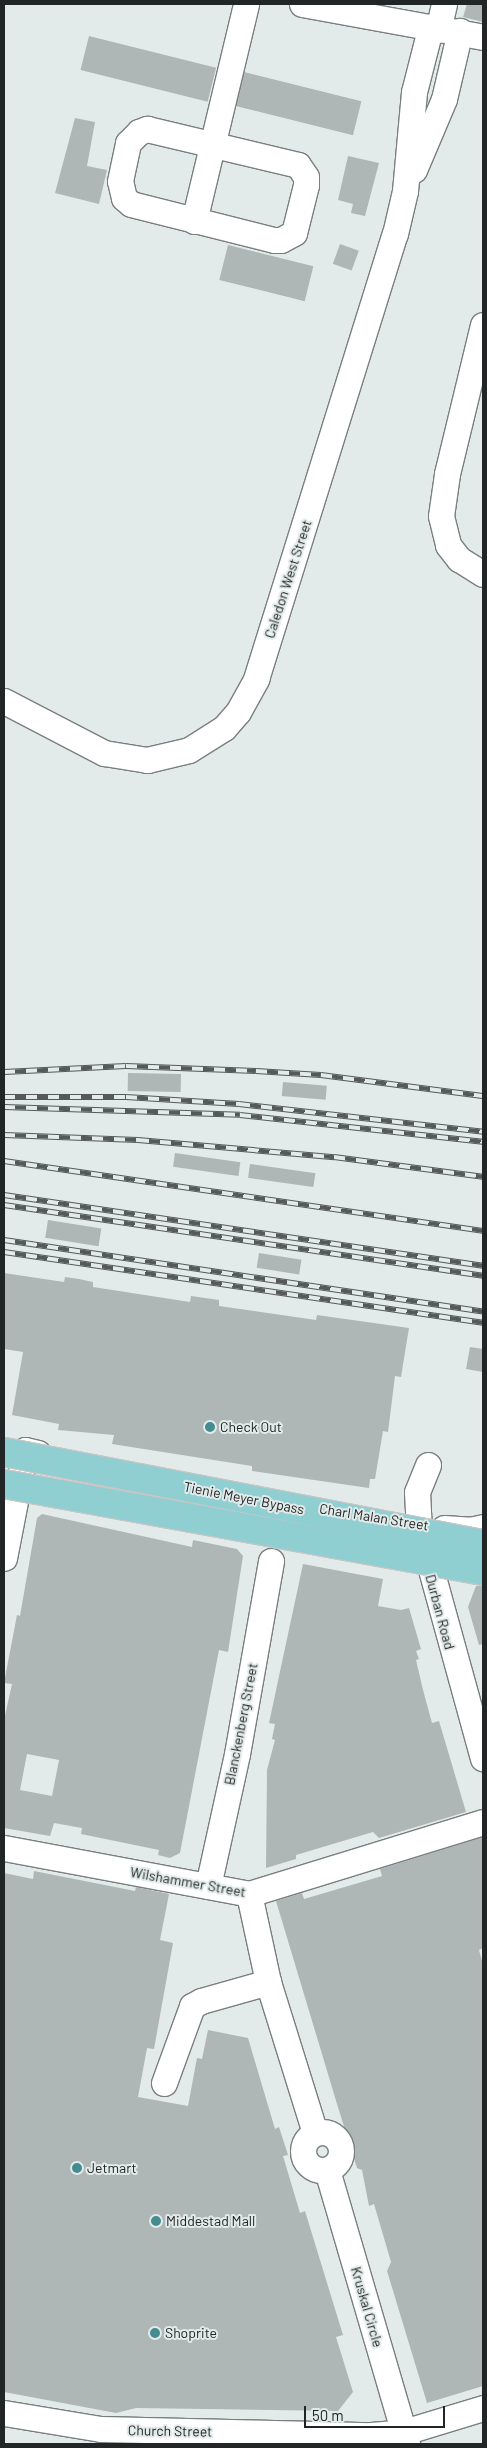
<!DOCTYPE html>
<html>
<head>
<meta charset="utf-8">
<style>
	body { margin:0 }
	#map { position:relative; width:487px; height:2448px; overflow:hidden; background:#e2eaea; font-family:Barlow,sans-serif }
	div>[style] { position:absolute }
	.building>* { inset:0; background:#afb6b6; transform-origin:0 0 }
	.roads { filter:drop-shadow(1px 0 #797f7f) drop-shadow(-1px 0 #797f7f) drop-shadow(0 1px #797f7f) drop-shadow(0 -1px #797f7f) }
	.minor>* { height:25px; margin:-12.5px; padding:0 12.5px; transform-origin:12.5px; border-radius:12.5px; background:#fff }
	.minor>.ring { margin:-12.5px; padding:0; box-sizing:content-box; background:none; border:25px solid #fff; border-radius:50% }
	.rail>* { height:5.5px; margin-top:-2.75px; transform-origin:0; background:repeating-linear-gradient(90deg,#e2eaea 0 11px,#555959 0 22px); box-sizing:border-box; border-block:1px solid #555959 }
	.bridges { filter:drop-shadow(1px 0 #c6c6c6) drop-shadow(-1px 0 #c6c6c6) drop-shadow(0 1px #c6c6c6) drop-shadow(0 -1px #c6c6c6) }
	.major-bridge>* { height:28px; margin:-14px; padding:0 14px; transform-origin:14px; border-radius:14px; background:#8fced1 }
	.dots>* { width:14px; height:14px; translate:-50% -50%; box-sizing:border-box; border:2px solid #e2eaea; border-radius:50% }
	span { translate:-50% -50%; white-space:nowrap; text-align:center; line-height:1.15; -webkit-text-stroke:4px #e2eaea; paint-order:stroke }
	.street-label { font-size:14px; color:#222525 }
	.poi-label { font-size:14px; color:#222525 }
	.left { translate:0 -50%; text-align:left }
	.frame { position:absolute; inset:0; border:5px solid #222525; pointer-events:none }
	.scale { position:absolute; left:304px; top:2406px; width:141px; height:22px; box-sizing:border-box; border:2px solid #222525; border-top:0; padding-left:6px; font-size:15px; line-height:18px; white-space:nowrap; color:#222525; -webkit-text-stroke:4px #e2eaea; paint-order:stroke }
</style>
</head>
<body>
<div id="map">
	<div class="building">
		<div style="clip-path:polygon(467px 4px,483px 4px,483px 22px,463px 17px)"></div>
		<div style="left:89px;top:36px;width:131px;height:35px;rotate:14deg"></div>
		<div style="left:244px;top:72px;width:121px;height:35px;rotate:14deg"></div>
		<div style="clip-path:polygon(75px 118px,95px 122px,87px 166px,107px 170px,99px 204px,55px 193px)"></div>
		<div style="clip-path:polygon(348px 156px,379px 163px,365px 216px,351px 213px,353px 204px,338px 200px)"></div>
		<div style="left:340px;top:244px;width:20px;height:21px;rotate:20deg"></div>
		<div style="left:228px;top:245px;width:88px;height:36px;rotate:14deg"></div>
		<div style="left:128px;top:1073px;width:53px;height:18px;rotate:1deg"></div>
		<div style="left:283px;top:1082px;width:44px;height:14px;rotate:5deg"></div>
		<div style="left:175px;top:1153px;width:66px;height:14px;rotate:8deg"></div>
		<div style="left:250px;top:1164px;width:66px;height:14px;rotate:8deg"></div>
		<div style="left:48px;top:1220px;width:54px;height:18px;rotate:9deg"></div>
		<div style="left:259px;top:1253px;width:43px;height:15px;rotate:9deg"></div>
		<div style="clip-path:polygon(4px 1273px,64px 1282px,65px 1277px,79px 1279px,93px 1282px,93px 1287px,190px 1302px,191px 1296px,219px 1300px,219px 1306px,316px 1320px,317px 1315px,409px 1328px,401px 1377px,395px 1376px,388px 1432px,383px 1431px,375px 1479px,370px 1479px,369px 1488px,252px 1471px,252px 1466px,112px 1444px,114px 1435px,58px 1430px,59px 1424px,12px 1415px,23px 1352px,4px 1349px)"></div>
		<div style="clip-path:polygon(470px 1347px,483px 1349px,483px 1372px,466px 1369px)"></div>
		<div style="clip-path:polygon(evenodd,42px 1514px,192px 1547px,193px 1540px,237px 1549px,243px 1556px,228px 1652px,219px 1650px,180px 1853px,170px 1858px,158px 1855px,159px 1850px,81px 1834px,82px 1828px,54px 1823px,50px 1836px,4px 1828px,4px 1720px,12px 1684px,4px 1683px,17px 1615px,20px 1616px,37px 1518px,42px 1514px,27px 1754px,59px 1760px,52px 1796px,20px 1790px,27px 1754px)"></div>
		<div style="clip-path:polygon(303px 1564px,383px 1579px,378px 1606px,401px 1610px,409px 1608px,421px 1649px,416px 1651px,419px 1659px,416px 1660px,423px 1690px,432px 1723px,439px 1721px,466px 1812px,379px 1838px,373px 1832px,296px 1855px,296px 1859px,266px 1868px,267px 1770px,275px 1740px,272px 1739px,275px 1724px,269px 1723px)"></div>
		<div style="clip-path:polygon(476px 1586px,483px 1586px,483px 1644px,479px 1645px,468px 1607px)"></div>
		<div style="clip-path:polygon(483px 1837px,483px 1948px,479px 1950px,483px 1965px,483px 2386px,427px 2403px,387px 2271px,391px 2262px,374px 2204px,369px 2206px,362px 2170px,357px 2168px,337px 2104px,276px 1901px,302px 1893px,304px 1899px,382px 1876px,380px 1869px)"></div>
		<div style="clip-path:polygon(34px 1871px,135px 1891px,136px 1887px,169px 1894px,160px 1940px,173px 1943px,154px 2049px,147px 2048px,138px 2097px,188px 2106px,197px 2058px,202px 2059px,208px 2030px,248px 2038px,275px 2129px,279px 2127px,288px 2155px,283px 2156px,300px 2213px,305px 2211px,343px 2335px,336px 2337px,353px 2392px,338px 2411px,136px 2408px,116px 2413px,4px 2392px,4px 1873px,33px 1879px)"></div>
	</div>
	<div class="roads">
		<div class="minor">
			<div style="left:302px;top:4px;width:184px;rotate:10.3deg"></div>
			<div style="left:438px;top:30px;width:27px;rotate:-77deg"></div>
			<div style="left:147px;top:129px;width:155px;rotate:13.4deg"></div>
			<div style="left:298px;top:165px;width:14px;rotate:56deg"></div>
			<div style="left:306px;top:177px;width:8px;rotate:90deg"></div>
			<div style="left:306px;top:185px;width:49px;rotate:104deg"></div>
			<div style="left:294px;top:233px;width:15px;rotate:152deg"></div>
			<div style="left:281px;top:240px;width:7px;rotate:180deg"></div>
			<div style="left:274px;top:240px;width:147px;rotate:-165.9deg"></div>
			<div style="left:131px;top:204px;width:9px;rotate:-139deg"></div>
			<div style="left:124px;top:198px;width:17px;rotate:-103deg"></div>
			<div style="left:120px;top:181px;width:39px;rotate:-78deg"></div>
			<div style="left:128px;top:143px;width:16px;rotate:-45deg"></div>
			<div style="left:139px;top:132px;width:9px;rotate:-21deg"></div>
			<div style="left:414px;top:170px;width:77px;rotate:-67.1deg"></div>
			<div style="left:444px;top:99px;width:70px;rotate:-76.8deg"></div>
			<div style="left:194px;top:221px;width:223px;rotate:-76.5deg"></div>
			<div style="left:483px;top:325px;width:153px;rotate:103.6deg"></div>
			<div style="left:447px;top:474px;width:42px;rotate:98.1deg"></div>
			<div style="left:441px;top:516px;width:30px;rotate:76deg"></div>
			<div style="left:448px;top:545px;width:18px;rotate:52deg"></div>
			<div style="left:459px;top:559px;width:28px;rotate:32deg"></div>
			<div style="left:4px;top:701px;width:113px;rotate:27.5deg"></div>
			<div style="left:104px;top:753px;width:44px;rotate:9.2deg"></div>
			<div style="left:147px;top:760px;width:43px;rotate:-13.4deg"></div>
			<div style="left:189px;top:750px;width:41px;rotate:-32.2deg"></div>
			<div style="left:224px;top:728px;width:21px;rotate:-49deg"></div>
			<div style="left:238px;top:712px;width:38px;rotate:-61deg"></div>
			<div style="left:256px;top:679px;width:466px;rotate:-72.7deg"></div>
			<div style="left:395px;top:234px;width:44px;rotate:-76.9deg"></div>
			<div style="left:405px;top:191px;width:99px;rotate:-84.8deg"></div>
			<div style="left:414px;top:92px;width:65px;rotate:-75.7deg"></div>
			<div style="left:428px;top:1465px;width:29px;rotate:112deg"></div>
			<div style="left:417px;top:1492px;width:34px;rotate:87deg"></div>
			<div style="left:419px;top:1526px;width:241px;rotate:74.6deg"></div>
			<div style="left:444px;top:1528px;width:26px;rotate:4deg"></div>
			<div style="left:470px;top:1530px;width:13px;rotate:-13deg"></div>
			<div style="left:4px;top:1558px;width:110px;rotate:-79deg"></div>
			<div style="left:25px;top:1450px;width:13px;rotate:13deg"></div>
			<div style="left:4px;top:1848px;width:249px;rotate:10.6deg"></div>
			<div style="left:249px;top:1894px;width:245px;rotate:-17.1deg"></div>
			<div style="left:208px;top:1886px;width:135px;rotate:-77.6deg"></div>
			<div style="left:237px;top:1754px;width:196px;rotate:-80deg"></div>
			<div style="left:249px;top:1894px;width:90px;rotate:77.8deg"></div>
			<div style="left:268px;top:1982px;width:158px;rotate:72.7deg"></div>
			<div style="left:164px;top:2083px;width:82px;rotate:-70deg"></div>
			<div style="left:192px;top:2006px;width:10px;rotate:-29deg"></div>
			<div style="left:201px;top:2001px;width:70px;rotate:-15.8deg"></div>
			<div class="ring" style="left:303px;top:2132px;width:13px;height:13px"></div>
			<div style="left:327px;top:2170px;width:285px;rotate:73.7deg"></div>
			<div style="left:4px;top:2413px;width:98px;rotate:9.4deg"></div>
			<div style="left:101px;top:2429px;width:270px;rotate:1.3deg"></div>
			<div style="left:371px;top:2435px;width:33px;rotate:-5deg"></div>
			<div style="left:404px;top:2432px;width:83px;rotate:-16.9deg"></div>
		</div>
	</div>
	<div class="rail">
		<div style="left:4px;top:1072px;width:122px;rotate:-2.8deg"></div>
		<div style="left:126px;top:1066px;width:130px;rotate:2.2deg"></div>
		<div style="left:256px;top:1071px;width:65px;rotate:3.5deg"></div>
		<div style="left:321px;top:1075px;width:163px;rotate:7.4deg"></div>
		<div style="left:4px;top:1097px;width:122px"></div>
		<div style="left:126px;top:1097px;width:113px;rotate:3.5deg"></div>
		<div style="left:239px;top:1104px;width:246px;rotate:6.5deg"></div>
		<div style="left:4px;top:1107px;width:236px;rotate:1.9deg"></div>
		<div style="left:240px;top:1115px;width:244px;rotate:6.3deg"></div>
		<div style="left:4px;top:1135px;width:134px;rotate:2.1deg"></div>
		<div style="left:138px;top:1140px;width:197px;rotate:5deg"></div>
		<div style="left:334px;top:1157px;width:150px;rotate:7.6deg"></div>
		<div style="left:4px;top:1161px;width:484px;rotate:8.3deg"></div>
		<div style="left:4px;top:1195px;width:484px;rotate:8.4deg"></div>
		<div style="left:4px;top:1205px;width:484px;rotate:8.4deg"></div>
		<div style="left:4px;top:1240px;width:484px;rotate:8.5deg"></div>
		<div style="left:4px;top:1252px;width:484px;rotate:8.4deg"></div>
	</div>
	<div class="bridges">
		<div class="major-bridge">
			<div style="left:4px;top:1452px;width:488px;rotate:10.9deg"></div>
			<div style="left:4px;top:1484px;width:487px;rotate:10.3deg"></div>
		</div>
	</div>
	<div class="dots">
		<div style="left:210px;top:1427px;background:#448c8f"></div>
		<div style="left:77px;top:2168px;background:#448c8f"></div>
		<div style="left:156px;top:2221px;background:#448c8f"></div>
		<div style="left:155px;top:2333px;background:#448c8f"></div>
	</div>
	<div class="street-label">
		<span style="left:288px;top:579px;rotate:-72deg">Caledon West Street</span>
		<span style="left:244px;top:1498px;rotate:11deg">Tienie Meyer Bypass</span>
		<span style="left:374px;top:1517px;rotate:9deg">Charl Malan Street</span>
		<span style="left:440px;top:1612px;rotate:75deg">Durban Road</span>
		<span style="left:241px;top:1724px;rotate:-79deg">Blanckenberg Street</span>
		<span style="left:188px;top:1882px;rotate:10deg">Wilshammer Street</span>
		<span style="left:367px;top:2307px;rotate:74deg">Kruskal Circle</span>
		<span style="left:170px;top:2431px;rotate:1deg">Church Street</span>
	</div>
	<div class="poi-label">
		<span class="left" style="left:220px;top:1427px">Check Out</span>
		<span class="left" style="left:87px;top:2168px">Jetmart</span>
		<span class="left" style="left:166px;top:2221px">Middestad Mall</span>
		<span class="left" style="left:165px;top:2333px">Shoprite</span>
	</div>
	<div class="frame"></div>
	<div class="scale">50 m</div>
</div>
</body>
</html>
